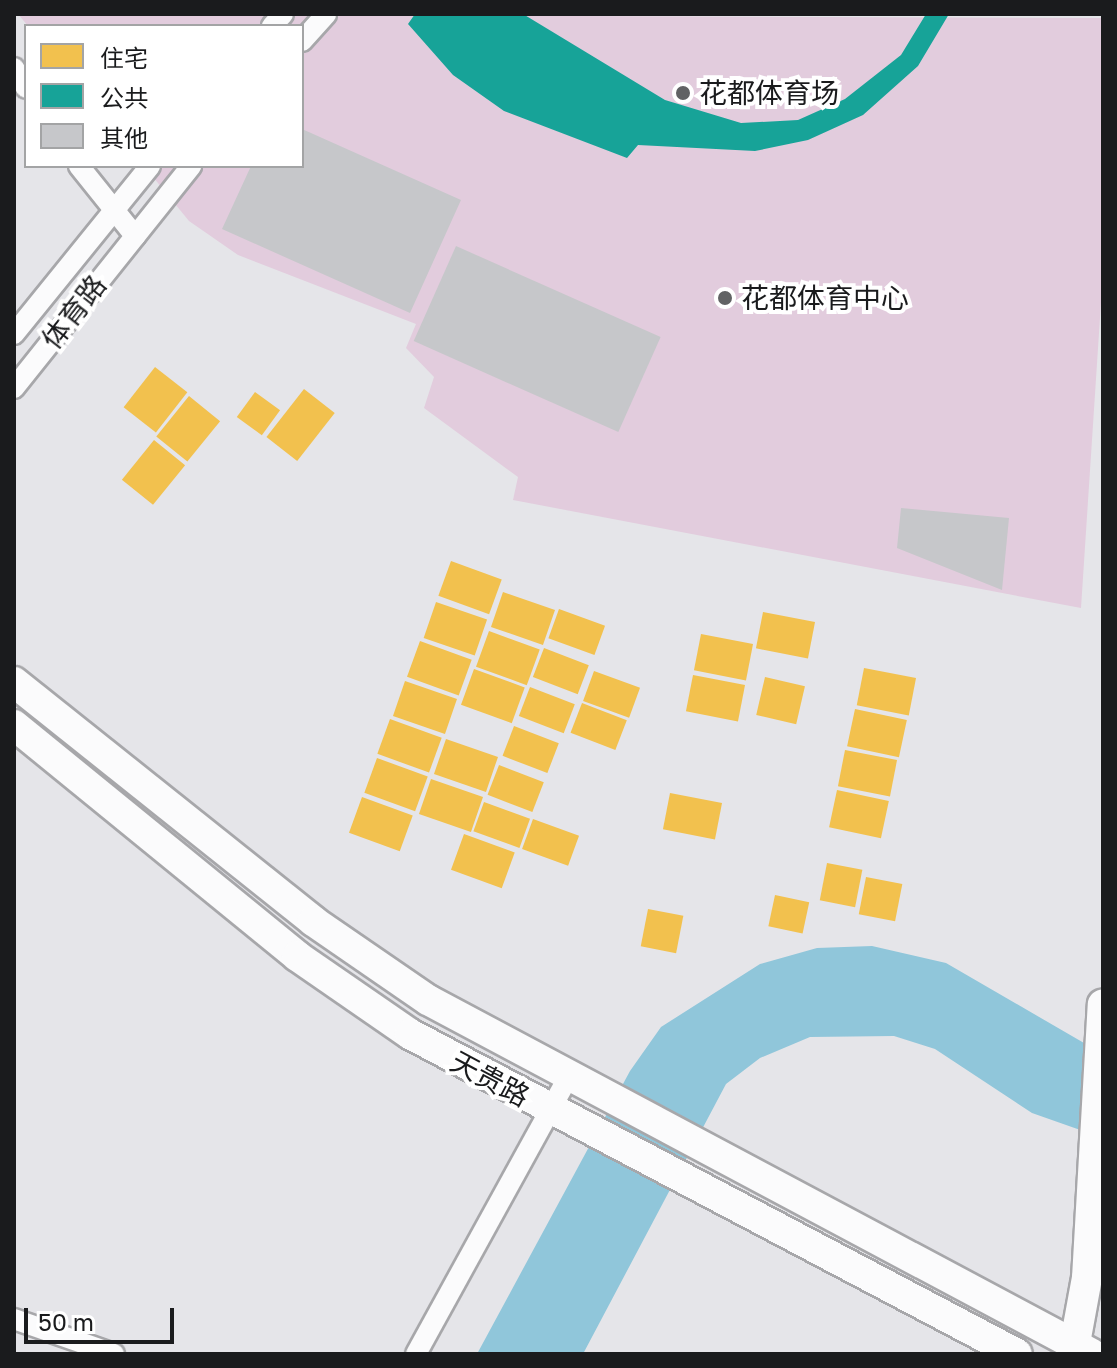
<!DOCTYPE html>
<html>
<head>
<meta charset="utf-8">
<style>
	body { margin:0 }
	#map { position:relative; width:1117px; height:1368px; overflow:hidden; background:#e5e5e9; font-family:"Golos Text","Noto Sans SC",sans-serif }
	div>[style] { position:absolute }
	.green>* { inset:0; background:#e2ccdd }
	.water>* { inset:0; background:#90c6da }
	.homes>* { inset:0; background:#f2c14e; transform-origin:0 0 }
	.public>* { inset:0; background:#17a398 }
	.building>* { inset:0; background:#c6c7ca; transform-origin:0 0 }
	.roads { filter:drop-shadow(2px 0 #a7a7aa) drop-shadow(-2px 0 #a7a7aa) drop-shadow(0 2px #a7a7aa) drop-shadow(0 -2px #a7a7aa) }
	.minor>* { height:20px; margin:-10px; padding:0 10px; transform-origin:10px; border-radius:10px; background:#fbfbfc }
	.secondary>* { height:30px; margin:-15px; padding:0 15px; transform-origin:15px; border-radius:15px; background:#fbfbfc }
	.dots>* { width:22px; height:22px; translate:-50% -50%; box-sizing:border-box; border:4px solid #fff; border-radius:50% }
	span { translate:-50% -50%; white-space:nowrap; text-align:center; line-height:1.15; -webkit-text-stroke:8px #fff; paint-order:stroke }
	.poi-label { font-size:28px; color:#1a1b1d }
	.left { translate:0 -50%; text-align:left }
	.street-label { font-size:28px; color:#1a1b1d }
	.frame { position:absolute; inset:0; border:16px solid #1a1b1d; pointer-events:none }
	.legend { position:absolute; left:24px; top:24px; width:280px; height:144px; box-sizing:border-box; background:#fff; border:2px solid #a3a4a5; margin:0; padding:10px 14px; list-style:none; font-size:24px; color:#1a1b1d }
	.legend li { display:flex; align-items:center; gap:16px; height:40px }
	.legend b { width:40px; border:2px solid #a3a4a5 }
	.scale { position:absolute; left:24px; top:1308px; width:150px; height:36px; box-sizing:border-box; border:4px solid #1a1b1d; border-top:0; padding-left:10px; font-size:24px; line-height:28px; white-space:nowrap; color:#1a1b1d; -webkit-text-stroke:6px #fff; paint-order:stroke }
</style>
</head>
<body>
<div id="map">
	<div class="green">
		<div style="clip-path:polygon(18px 14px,1103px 18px,1103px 272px,1081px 608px,513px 500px,518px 477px,424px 408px,434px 377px,406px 348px,416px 324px,238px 255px,189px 221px,144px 166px,302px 166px,302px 26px,28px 26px)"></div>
	</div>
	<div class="water">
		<div style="clip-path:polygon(872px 946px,946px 963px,1103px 1054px,1103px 1138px,1032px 1113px,935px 1049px,894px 1036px,810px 1037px,760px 1058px,726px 1084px,583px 1354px,477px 1354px,630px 1071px,661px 1027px,760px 964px,817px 948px)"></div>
	</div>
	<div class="homes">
		<div style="left:155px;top:367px;width:41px;height:51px;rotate:38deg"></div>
		<div style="left:304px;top:389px;width:39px;height:61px;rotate:38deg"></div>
		<div style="left:255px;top:392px;width:31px;height:31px;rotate:36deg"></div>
		<div style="left:189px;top:396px;width:40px;height:52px;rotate:39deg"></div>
		<div style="left:154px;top:440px;width:40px;height:51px;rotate:39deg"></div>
		<div style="left:451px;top:561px;width:54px;height:37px;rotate:20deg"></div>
		<div style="left:503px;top:592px;width:55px;height:37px;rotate:19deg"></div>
		<div style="left:436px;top:602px;width:54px;height:38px;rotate:19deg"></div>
		<div style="left:559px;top:609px;width:49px;height:31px;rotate:20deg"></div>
		<div style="left:763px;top:612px;width:53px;height:37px;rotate:11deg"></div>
		<div style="left:489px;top:631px;width:54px;height:38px;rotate:20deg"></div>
		<div style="left:701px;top:634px;width:53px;height:37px;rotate:11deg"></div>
		<div style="left:420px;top:641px;width:55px;height:38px;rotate:20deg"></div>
		<div style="left:544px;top:648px;width:48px;height:31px;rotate:21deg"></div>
		<div style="left:864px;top:668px;width:53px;height:38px;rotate:11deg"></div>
		<div style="left:474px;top:669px;width:54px;height:38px;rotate:20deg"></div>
		<div style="left:594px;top:671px;width:49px;height:32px;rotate:20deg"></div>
		<div style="left:693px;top:675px;width:53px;height:37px;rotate:11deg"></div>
		<div style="left:765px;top:677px;width:41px;height:39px;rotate:13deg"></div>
		<div style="left:405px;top:681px;width:55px;height:37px;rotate:19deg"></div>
		<div style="left:530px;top:687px;width:48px;height:31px;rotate:21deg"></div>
		<div style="left:582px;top:703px;width:48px;height:32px;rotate:21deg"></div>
		<div style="left:855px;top:709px;width:53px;height:38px;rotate:12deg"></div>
		<div style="left:390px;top:719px;width:55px;height:37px;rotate:20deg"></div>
		<div style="left:514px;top:726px;width:48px;height:32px;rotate:21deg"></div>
		<div style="left:446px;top:739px;width:55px;height:37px;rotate:19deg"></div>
		<div style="left:845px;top:750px;width:53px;height:37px;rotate:11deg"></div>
		<div style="left:377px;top:758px;width:54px;height:37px;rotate:20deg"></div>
		<div style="left:499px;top:765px;width:48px;height:32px;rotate:21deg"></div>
		<div style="left:431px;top:779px;width:55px;height:37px;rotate:19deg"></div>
		<div style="left:837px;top:790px;width:53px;height:38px;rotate:12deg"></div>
		<div style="left:670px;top:793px;width:53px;height:37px;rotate:11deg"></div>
		<div style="left:362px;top:797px;width:54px;height:38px;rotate:20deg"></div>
		<div style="left:484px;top:802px;width:49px;height:31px;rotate:20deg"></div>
		<div style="left:533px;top:819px;width:49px;height:32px;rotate:20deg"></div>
		<div style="left:464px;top:834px;width:54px;height:38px;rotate:20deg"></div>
		<div style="left:827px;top:863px;width:36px;height:38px;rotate:11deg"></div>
		<div style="left:866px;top:877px;width:37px;height:38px;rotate:11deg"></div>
		<div style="left:775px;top:895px;width:35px;height:32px;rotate:12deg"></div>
		<div style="left:648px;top:909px;width:36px;height:38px;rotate:11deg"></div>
	</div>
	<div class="public">
		<div style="clip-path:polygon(415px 14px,523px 14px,665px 100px,741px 123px,798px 120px,845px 99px,901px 55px,926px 14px,949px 14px,918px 66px,863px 115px,808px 140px,755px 151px,638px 145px,627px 158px,504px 111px,453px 75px,408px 24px)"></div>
	</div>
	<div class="building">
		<div style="clip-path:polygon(302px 129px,461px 200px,410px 313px,222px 229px,251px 166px,302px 166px)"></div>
		<div style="left:456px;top:246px;width:224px;height:104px;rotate:24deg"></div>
		<div style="clip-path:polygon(901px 508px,1009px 518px,1002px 590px,897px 548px)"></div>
	</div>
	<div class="roads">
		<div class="minor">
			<div style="left:272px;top:26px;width:16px;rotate:-47deg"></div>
			<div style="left:302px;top:41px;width:36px;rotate:-48deg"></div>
			<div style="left:14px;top:68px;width:23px;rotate:59deg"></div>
			<div style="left:79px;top:166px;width:90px;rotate:51.3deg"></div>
			<div style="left:14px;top:334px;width:216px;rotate:-51deg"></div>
			<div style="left:14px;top:388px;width:284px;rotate:-51.4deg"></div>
			<div style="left:14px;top:1319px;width:106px;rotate:19.3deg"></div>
			<div style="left:416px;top:1354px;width:315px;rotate:-61.2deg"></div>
		</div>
		<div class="secondary">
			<div style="left:14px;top:682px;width:383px;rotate:38.6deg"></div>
			<div style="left:313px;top:921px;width:140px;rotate:34.5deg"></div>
			<div style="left:428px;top:1000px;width:752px;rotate:28.06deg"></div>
			<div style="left:14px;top:725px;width:365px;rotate:39.2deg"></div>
			<div style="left:297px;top:956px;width:137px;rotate:34.6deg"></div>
			<div style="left:410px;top:1034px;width:686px;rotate:27.8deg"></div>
			<div style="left:1073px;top:1354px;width:77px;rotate:-79.6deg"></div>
			<div style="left:1087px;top:1278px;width:274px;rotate:-86.7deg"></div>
		</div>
	</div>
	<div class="dots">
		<div style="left:683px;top:93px;background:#616264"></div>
		<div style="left:725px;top:298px;background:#616264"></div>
	</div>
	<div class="poi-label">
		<span class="left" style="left:699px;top:93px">花都体育场</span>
		<span class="left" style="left:741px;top:298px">花都体育中心</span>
	</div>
	<div class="street-label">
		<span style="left:74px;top:312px;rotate:-52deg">体育路</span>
		<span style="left:490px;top:1079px;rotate:28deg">天贵路</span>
	</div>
	<div class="frame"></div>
	<ul class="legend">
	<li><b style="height:22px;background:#f2c14e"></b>住宅</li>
	<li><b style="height:22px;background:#17a398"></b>公共</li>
	<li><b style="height:22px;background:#c6c7ca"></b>其他</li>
	</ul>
	<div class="scale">50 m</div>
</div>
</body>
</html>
